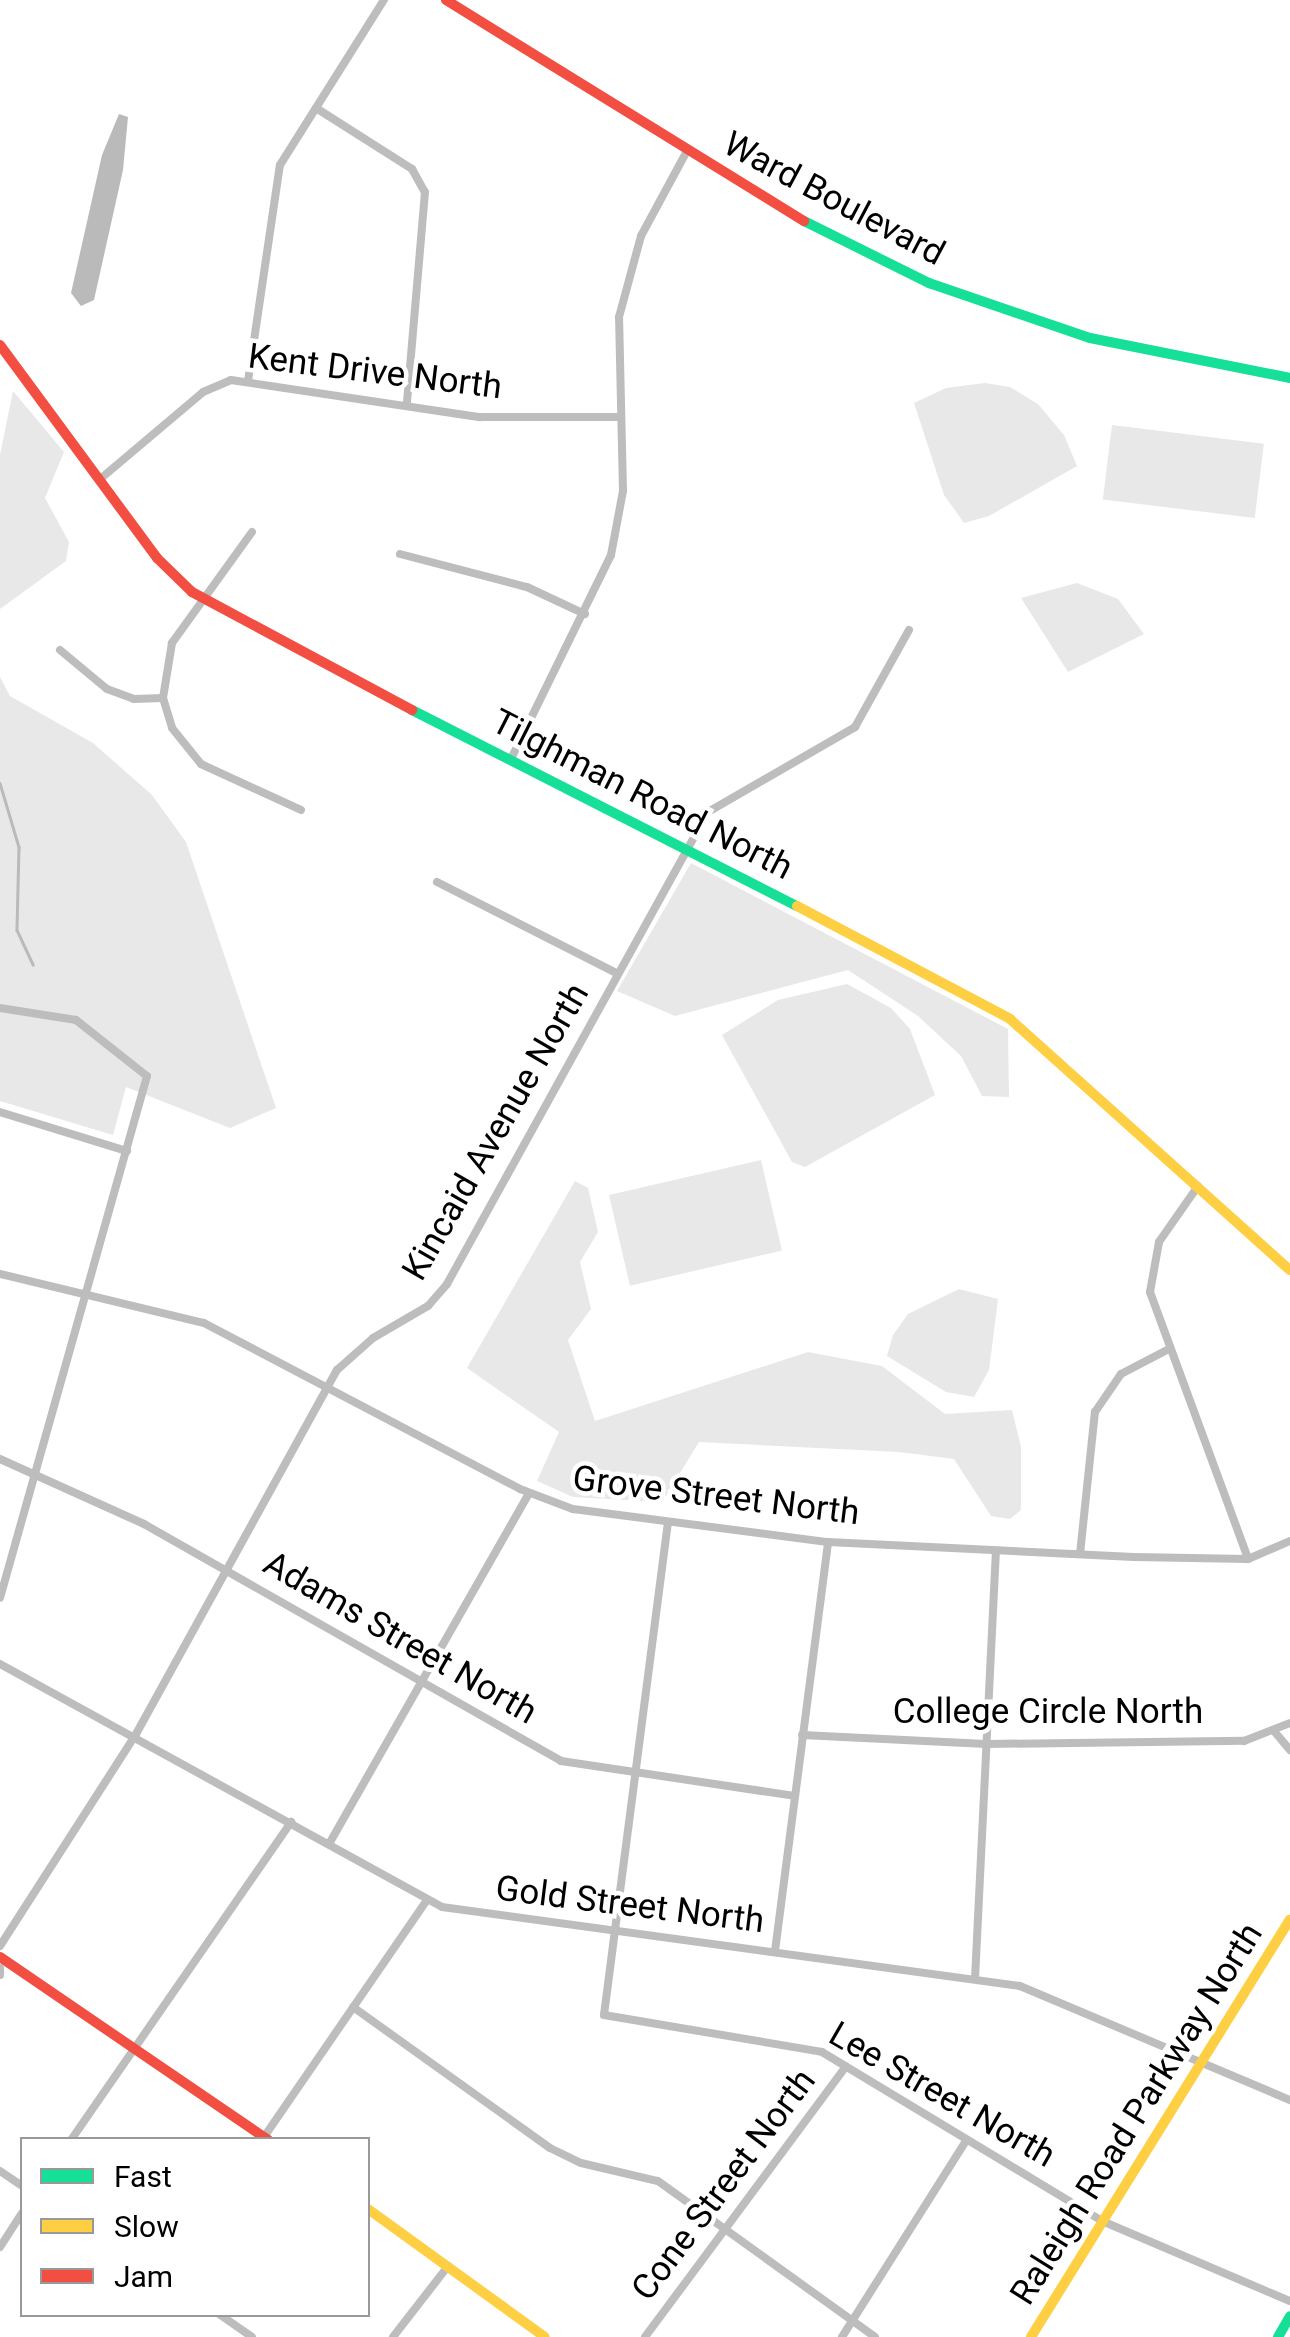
<!DOCTYPE html>
<html>
<head>
<meta charset="utf-8">
<style>
	body { margin:0 }
	#map { position:relative; width:1290px; height:2337px; overflow:hidden; background:#fff; font-family:Roboto,sans-serif }
	div>[style] { position:absolute }
	.green>* { inset:0; background:#e8e8e8; transform-origin:0 0 }
	.water>* { inset:0; background:#bababa }
	.stream>* { height:2.5px; margin:-1.25px; padding:0 1.25px; transform-origin:1.25px; border-radius:1.25px; background:#bababa }
	.street>* { height:8px; margin:-4px; padding:0 4px; transform-origin:4px; border-radius:4px; background:#bdbdbd }
	.fast>* { height:10px; margin:-5px; padding:0 5px; transform-origin:5px; border-radius:5px; background:#16e098 }
	.slow>* { height:10px; margin:-5px; padding:0 5px; transform-origin:5px; border-radius:5px; background:#ffcf43 }
	.jam>* { height:10px; margin:-5px; padding:0 5px; transform-origin:5px; border-radius:5px; background:#f24e42 }
	span { translate:-50% -50%; white-space:nowrap; text-align:center; line-height:1.15; -webkit-text-stroke:9px #fff; paint-order:stroke }
	.street-label { font-size:35px; color:#000 }
	.legend { position:absolute; left:20px; top:2137px; width:350px; height:180px; box-sizing:border-box; background:#fff; border:2px solid #999; margin:0; padding:12px 18px; list-style:none; font-size:30px; color:#000 }
	.legend li { display:flex; align-items:center; gap:20px; height:50px }
	.legend b { width:50px; border:2px solid #999 }
</style>
</head>
<body>
<div id="map">
	<div class="green">
		<div style="clip-path:polygon(985px 383px,1010px 387px,1038px 404px,1064px 435px,1077px 466px,989px 516px,964px 523px,944px 495px,914px 403px,946px 388px)"></div>
		<div style="clip-path:polygon(13px 391px,64px 452px,45px 498px,69px 542px,66px 561px,0 609px,0 455px)"></div>
		<div style="left:1112px;top:425px;width:153px;height:75px;rotate:7deg"></div>
		<div style="clip-path:polygon(1077px 583px,1118px 599px,1144px 634px,1068px 672px,1021px 598px)"></div>
		<div style="clip-path:polygon(0 677px,10px 696px,93px 743px,152px 795px,186px 842px,276px 1108px,230px 1128px,126px 1087px,113px 1135px,0 1101px)"></div>
		<div style="clip-path:polygon(691px 863px,1008px 1029px,1009px 1097px,982px 1096px,961px 1056px,918px 1016px,848px 970px,675px 1016px,617px 991px)"></div>
		<div style="clip-path:polygon(847px 984px,891px 1008px,910px 1029px,935px 1095px,805px 1167px,792px 1162px,722px 1035px,778px 1000px)"></div>
		<div style="left:761px;top:1160px;width:93px;height:156px;rotate:77deg"></div>
		<div style="clip-path:polygon(575px 1181px,588px 1188px,598px 1232px,580px 1262px,591px 1309px,568px 1340px,595px 1421px,808px 1352px,882px 1366px,945px 1414px,1012px 1410px,1021px 1447px,1021px 1510px,1010px 1519px,991px 1516px,954px 1459px,899px 1452px,699px 1442px,662px 1502px,573px 1497px,537px 1481px,559px 1432px,467px 1368px)"></div>
		<div style="clip-path:polygon(959px 1289px,998px 1299px,989px 1370px,974px 1397px,946px 1392px,887px 1356px,893px 1335px,908px 1314px)"></div>
	</div>
	<div class="water">
		<div style="clip-path:polygon(119px 114px,128px 117px,123px 170px,94px 300px,81px 306px,71px 293px,102px 155px)"></div>
	</div>
	<div class="stream">
		<div style="left:0;top:783px;width:67px;rotate:73.5deg"></div>
		<div style="left:19px;top:847px;width:83px;rotate:91.4deg"></div>
		<div style="left:17px;top:930px;width:38px;rotate:65deg"></div>
	</div>
	<div class="street">
		<div style="left:316px;top:108px;width:114px;rotate:32.4deg"></div>
		<div style="left:412px;top:169px;width:26px;rotate:61deg"></div>
		<div style="left:425px;top:192px;width:213px;rotate:94.9deg"></div>
		<div style="left:248px;top:381px;width:218px;rotate:-81.6deg"></div>
		<div style="left:280px;top:165px;width:195px;rotate:-57.8deg"></div>
		<div style="left:99px;top:480px;width:136px;rotate:-40.2deg"></div>
		<div style="left:203px;top:392px;width:30px;rotate:-23deg"></div>
		<div style="left:231px;top:380px;width:252px;rotate:8.5deg"></div>
		<div style="left:480px;top:417px;width:138px"></div>
		<div style="left:252px;top:532px;width:137px;rotate:125.8deg"></div>
		<div style="left:172px;top:643px;width:56px;rotate:99.3deg"></div>
		<div style="left:163px;top:698px;width:31px;rotate:73deg"></div>
		<div style="left:172px;top:728px;width:46px;rotate:51.1deg"></div>
		<div style="left:201px;top:764px;width:110px;rotate:24.7deg"></div>
		<div style="left:400px;top:554px;width:131px;rotate:14.6deg"></div>
		<div style="left:527px;top:587px;width:64px;rotate:25deg"></div>
		<div style="left:60px;top:650px;width:61px;rotate:39.7deg"></div>
		<div style="left:107px;top:689px;width:29px;rotate:20deg"></div>
		<div style="left:134px;top:699px;width:29px;rotate:-2deg"></div>
		<div style="left:511px;top:759px;width:227px;rotate:-63.9deg"></div>
		<div style="left:611px;top:555px;width:65px;rotate:-79.4deg"></div>
		<div style="left:623px;top:491px;width:174px;rotate:-91.3deg"></div>
		<div style="left:619px;top:317px;width:84px;rotate:-74.8deg"></div>
		<div style="left:641px;top:236px;width:97px;rotate:-61.6deg"></div>
		<div style="left:437px;top:882px;width:203px;rotate:26.9deg"></div>
		<div style="left:0;top:1008px;width:77px;rotate:9deg"></div>
		<div style="left:76px;top:1020px;width:90px;rotate:38.3deg"></div>
		<div style="left:147px;top:1076px;width:542px;rotate:105.73deg"></div>
		<div style="left:0;top:1112px;width:133px;rotate:17.1deg"></div>
		<div style="left:1198px;top:1186px;width:68px;rotate:124.9deg"></div>
		<div style="left:1159px;top:1242px;width:51px;rotate:100.2deg"></div>
		<div style="left:1150px;top:1292px;width:284px;rotate:69.8deg"></div>
		<div style="left:0;top:1274px;width:210px;rotate:13.5deg"></div>
		<div style="left:204px;top:1323px;width:357px;rotate:27.7deg"></div>
		<div style="left:520px;top:1489px;width:57px;rotate:20.7deg"></div>
		<div style="left:573px;top:1509px;width:257px;rotate:7.4deg"></div>
		<div style="left:828px;top:1542px;width:306px;rotate:2.8deg"></div>
		<div style="left:1134px;top:1557px;width:114px;rotate:1deg"></div>
		<div style="left:1248px;top:1559px;width:46px;rotate:-23.2deg"></div>
		<div style="left:0;top:1459px;width:158px;rotate:24.3deg"></div>
		<div style="left:144px;top:1524px;width:480px;rotate:29.6deg"></div>
		<div style="left:561px;top:1761px;width:236px;rotate:8.5deg"></div>
		<div style="left:668px;top:1522px;width:497px;rotate:97.4deg"></div>
		<div style="left:604px;top:2015px;width:221px;rotate:9.6deg"></div>
		<div style="left:822px;top:2052px;width:327px;rotate:31.1deg"></div>
		<div style="left:1102px;top:2221px;width:204px;rotate:23.1deg"></div>
		<div style="left:1080px;top:1554px;width:143px;rotate:-84deg"></div>
		<div style="left:1095px;top:1412px;width:46px;rotate:-55.6deg"></div>
		<div style="left:1121px;top:1374px;width:54px;rotate:-27.5deg"></div>
		<div style="left:0;top:1664px;width:504px;rotate:28.8deg"></div>
		<div style="left:442px;top:1907px;width:583px;rotate:7.78deg"></div>
		<div style="left:1020px;top:1986px;width:293px;rotate:22.9deg"></div>
		<div style="left:1274px;top:1731px;width:25px;rotate:50deg"></div>
		<div style="left:802px;top:1735px;width:184px;rotate:2.8deg"></div>
		<div style="left:986px;top:1744px;width:258px;rotate:-0.7deg"></div>
		<div style="left:1244px;top:1741px;width:49px;rotate:-21.4deg"></div>
		<div style="left:329px;top:1844px;width:404px;rotate:-60.3deg"></div>
		<div style="left:0;top:1946px;width:252px;rotate:-57.3deg"></div>
		<div style="left:136px;top:1734px;width:416px;rotate:-61.1deg"></div>
		<div style="left:337px;top:1370px;width:48px;rotate:-41.6deg"></div>
		<div style="left:373px;top:1338px;width:64px;rotate:-30.2deg"></div>
		<div style="left:428px;top:1306px;width:29px;rotate:-49deg"></div>
		<div style="left:447px;top:1284px;width:539px;rotate:-61.06deg"></div>
		<div style="left:708px;top:812px;width:170px;rotate:-30deg"></div>
		<div style="left:855px;top:727px;width:111px;rotate:-60.9deg"></div>
		<div style="left:775px;top:1951px;width:412px;rotate:-82.6deg"></div>
		<div style="left:0;top:1968px;width:7px;rotate:90deg"></div>
		<div style="left:975px;top:1979px;width:429px;rotate:-87.2deg"></div>
		<div style="left:353px;top:2007px;width:242px;rotate:35.6deg"></div>
		<div style="left:550px;top:2148px;width:34px;rotate:26deg"></div>
		<div style="left:581px;top:2163px;width:79px;rotate:13.2deg"></div>
		<div style="left:658px;top:2181px;width:267px;rotate:35.7deg"></div>
		<div style="left:264px;top:2137px;width:288px;rotate:-55.5deg"></div>
		<div style="left:71px;top:2140px;width:387px;rotate:-55.3deg"></div>
		<div style="left:0;top:2171px;width:27px;rotate:34deg"></div>
		<div style="left:0;top:2247px;width:40px;rotate:-57.1deg"></div>
		<div style="left:219px;top:2314px;width:40px;rotate:34.9deg"></div>
		<div style="left:393px;top:2337px;width:90px;rotate:-52.2deg"></div>
		<div style="left:645px;top:2337px;width:337px;rotate:-53.4deg"></div>
		<div style="left:842px;top:2337px;width:232px;rotate:-57.7deg"></div>
	</div>
	<div class="fast">
		<div style="left:804px;top:221px;width:140px;rotate:26.4deg"></div>
		<div style="left:929px;top:283px;width:170px;rotate:18.9deg"></div>
		<div style="left:1090px;top:338px;width:204px;rotate:11.3deg"></div>
		<div style="left:412px;top:710px;width:432px;rotate:27deg"></div>
		<div style="left:1278px;top:2337px;width:24px;rotate:-60deg"></div>
	</div>
	<div class="slow">
		<div style="left:797px;top:906px;width:241px;rotate:27.9deg"></div>
		<div style="left:1010px;top:1019px;width:376px;rotate:41.9deg"></div>
		<div style="left:368px;top:2209px;width:218px;rotate:35.9deg"></div>
		<div style="left:1031px;top:2337px;width:491px;rotate:-58.2deg"></div>
	</div>
	<div class="jam">
		<div style="left:446px;top:0;width:421px;rotate:31.7deg"></div>
		<div style="left:0;top:345px;width:265px;rotate:53.6deg"></div>
		<div style="left:157px;top:558px;width:49px;rotate:44.2deg"></div>
		<div style="left:192px;top:592px;width:250px;rotate:28.2deg"></div>
		<div style="left:0;top:1957px;width:325px;rotate:34.3deg"></div>
	</div>
	<div class="street-label">
		<span style="left:834px;top:199px;rotate:28deg">Ward Boulevard</span>
		<span style="left:375px;top:372px;rotate:7deg">Kent Drive North</span>
		<span style="left:642px;top:795px;rotate:27deg">Tilghman Road North</span>
		<span style="left:496px;top:1132px;rotate:-60deg">Kincaid Avenue North</span>
		<span style="left:716px;top:1496px;rotate:7deg">Grove Street North</span>
		<span style="left:400px;top:1638px;rotate:30deg">Adams Street North</span>
		<span style="left:1048px;top:1712px">College Circle North</span>
		<span style="left:630px;top:1905px;rotate:7deg">Gold Street North</span>
		<span style="left:942px;top:2095px;rotate:30deg">Lee Street North</span>
		<span style="left:1137px;top:2114px;rotate:-58deg">Raleigh Road Parkway North</span>
		<span style="left:724px;top:2185px;rotate:-53deg">Cone Street North</span>
	</div>
	<ul class="legend">
	<li><b style="height:12px;background:#16e098"></b>Fast</li>
	<li><b style="height:12px;background:#ffcf43"></b>Slow</li>
	<li><b style="height:12px;background:#f24e42"></b>Jam</li>
	</ul>
</div>
</body>
</html>
